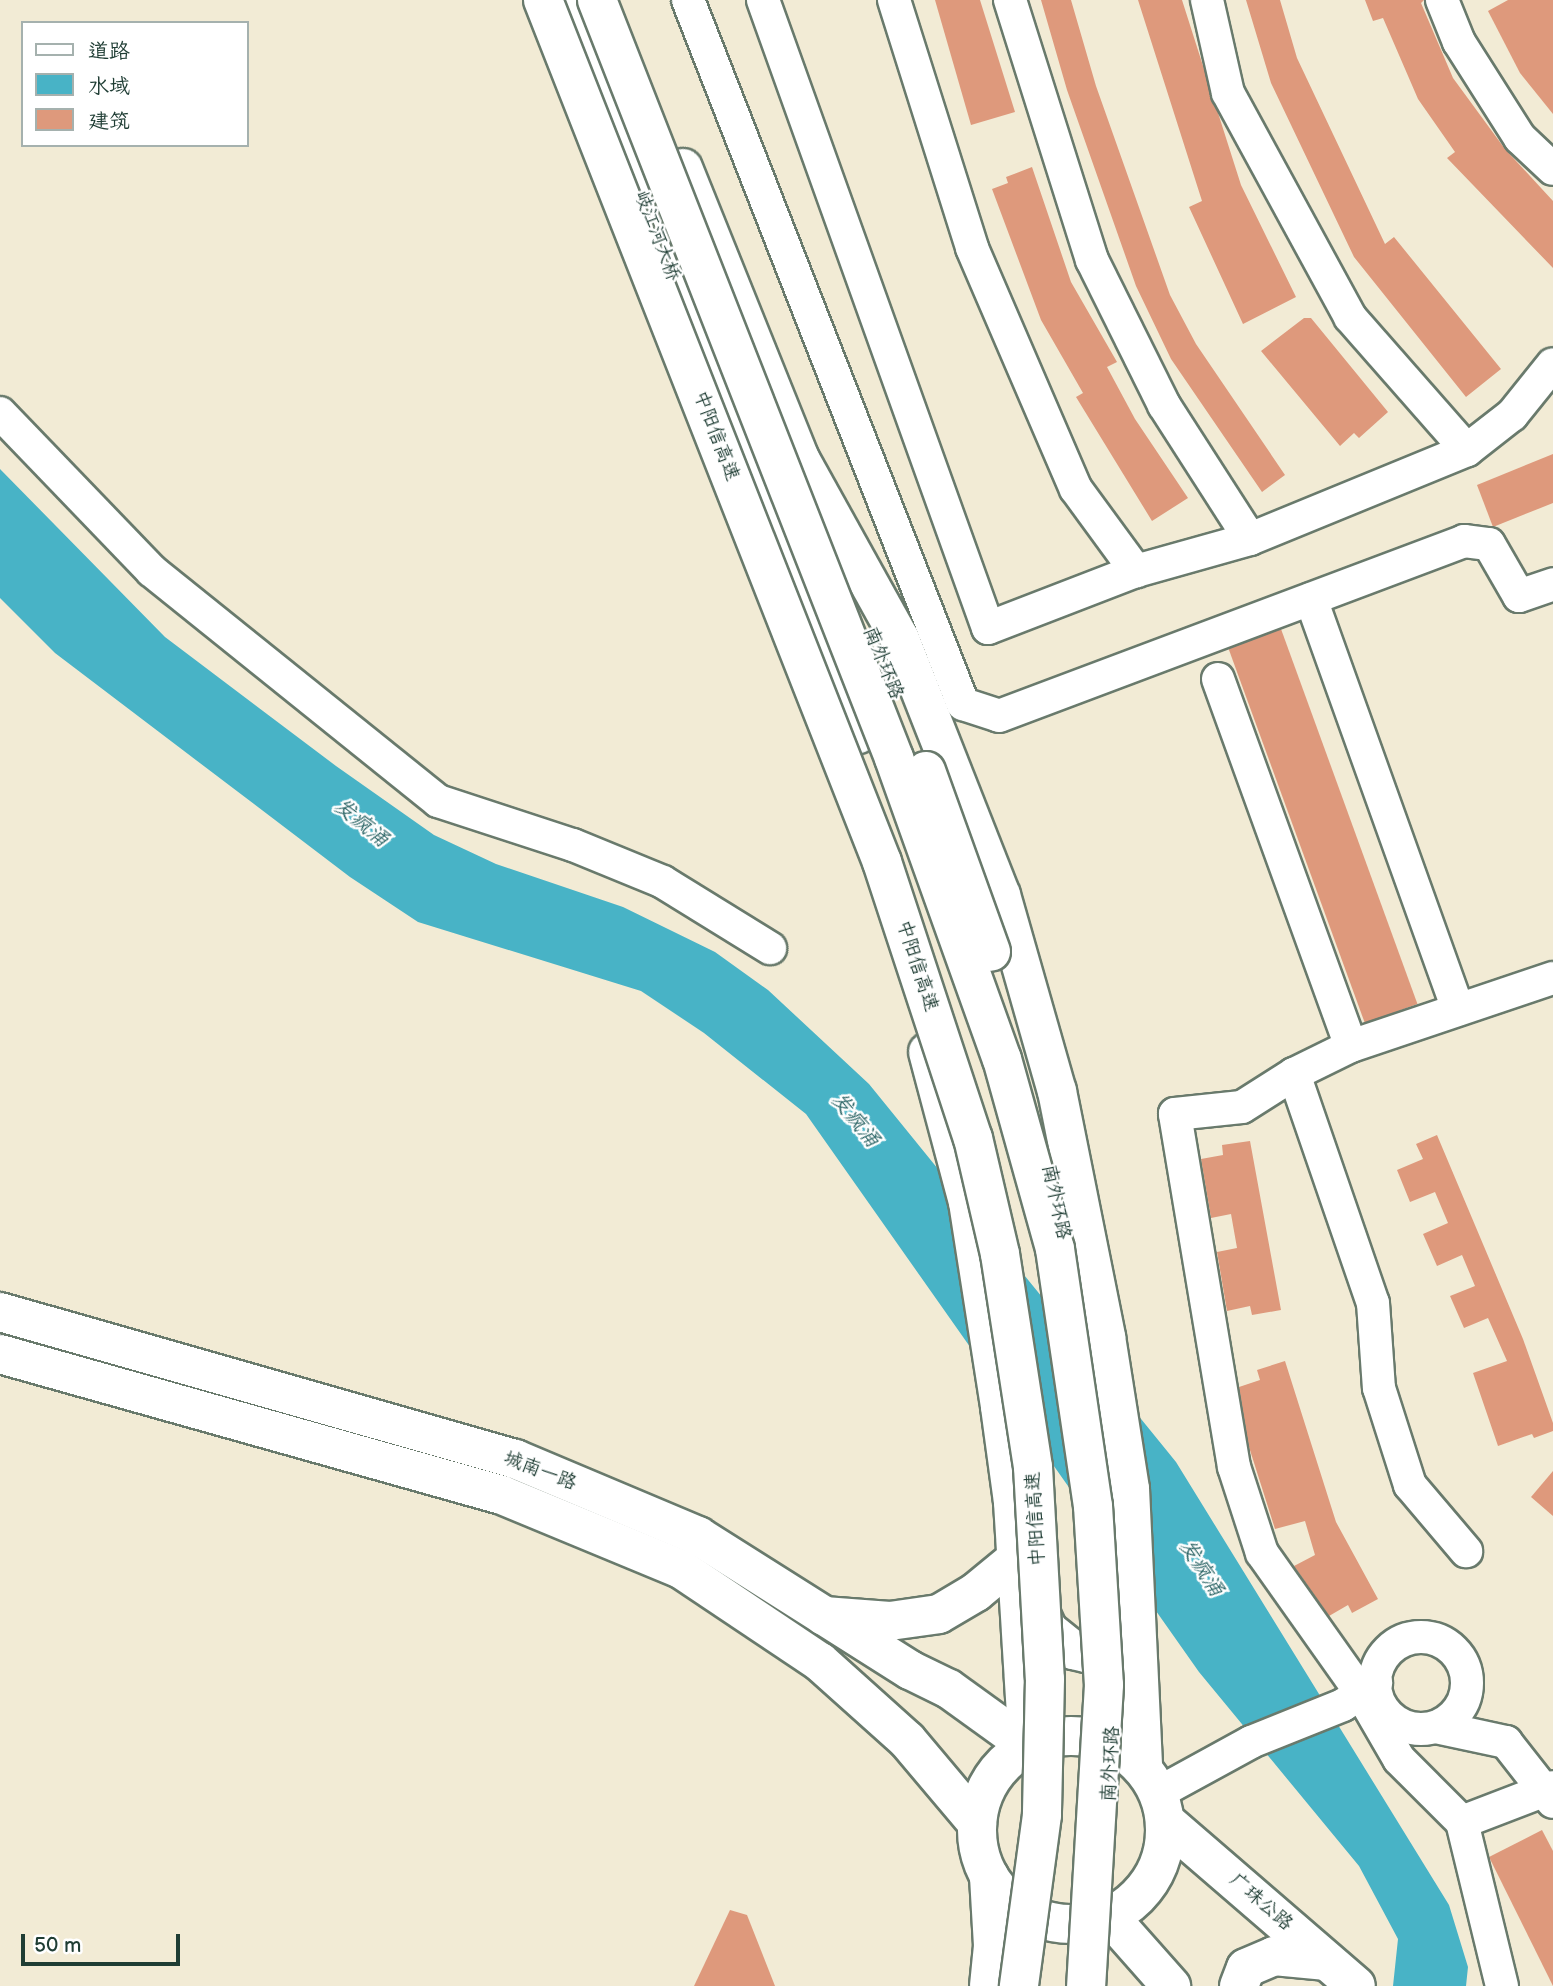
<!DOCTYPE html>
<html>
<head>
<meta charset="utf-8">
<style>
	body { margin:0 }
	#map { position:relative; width:1553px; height:1986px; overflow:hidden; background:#f2ebd5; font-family:"Balsamiq Sans","LXGW WenKai TC",sans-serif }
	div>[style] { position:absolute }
	.water>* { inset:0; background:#48b3c6 }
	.building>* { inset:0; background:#de997c; transform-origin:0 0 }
	.roads { filter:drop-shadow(2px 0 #697a6c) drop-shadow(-2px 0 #697a6c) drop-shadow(0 2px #697a6c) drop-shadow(0 -2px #697a6c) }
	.minor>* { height:32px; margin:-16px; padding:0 16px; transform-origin:16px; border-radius:16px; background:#fff }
	.minor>.ring { margin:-16px; padding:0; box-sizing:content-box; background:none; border:32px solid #fff; border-radius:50% }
	.major>* { height:38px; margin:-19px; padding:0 19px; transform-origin:19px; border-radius:19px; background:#fff }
	.major>.ring { margin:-19px; padding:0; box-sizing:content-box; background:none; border:38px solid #fff; border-radius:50% }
	.highway>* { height:38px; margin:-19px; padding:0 19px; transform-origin:19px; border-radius:19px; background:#fff }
	.bridges { filter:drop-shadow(2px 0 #697a6c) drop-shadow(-2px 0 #697a6c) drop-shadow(0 2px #697a6c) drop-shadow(0 -2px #697a6c) }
	.highway-bridge>* { height:38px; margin:-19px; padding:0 19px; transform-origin:19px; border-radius:19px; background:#fff }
	span { translate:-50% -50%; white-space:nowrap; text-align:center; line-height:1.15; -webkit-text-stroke:5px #fff; paint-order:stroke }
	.street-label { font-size:19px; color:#1f3d34 }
	.water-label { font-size:21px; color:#2d6667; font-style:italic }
	.legend { position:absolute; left:21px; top:21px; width:228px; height:126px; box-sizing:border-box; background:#fff; border:2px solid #a5b1ae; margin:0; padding:9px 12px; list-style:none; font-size:21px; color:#1f3d34 }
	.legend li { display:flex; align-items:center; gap:14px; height:35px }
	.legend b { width:35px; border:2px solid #a5b1ae }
	.scale { position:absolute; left:21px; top:1934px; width:159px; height:32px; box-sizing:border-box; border:4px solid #1f3d34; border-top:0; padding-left:9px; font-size:21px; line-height:24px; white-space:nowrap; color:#1f3d34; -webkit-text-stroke:5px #fff; paint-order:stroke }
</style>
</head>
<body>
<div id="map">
	<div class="water">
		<div style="clip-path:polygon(0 469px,165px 637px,336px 766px,434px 835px,496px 864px,623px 907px,715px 952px,768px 990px,869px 1084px,1176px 1462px,1449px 1905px,1468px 1967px,1466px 1986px,1393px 1986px,1398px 1939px,1359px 1866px,1199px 1672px,806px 1114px,704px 1033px,641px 991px,418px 922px,350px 877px,55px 653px,0 598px)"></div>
	</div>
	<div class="building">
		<div style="clip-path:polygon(935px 0,980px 0,1015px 112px,971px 125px)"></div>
		<div style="clip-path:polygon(1041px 0,1071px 0,1096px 86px,1170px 295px,1196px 344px,1285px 475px,1262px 492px,1171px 359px,1136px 286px,1067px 90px)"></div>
		<div style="clip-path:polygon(1138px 0,1182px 0,1241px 185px,1296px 297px,1243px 324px,1189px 207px,1202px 201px)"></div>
		<div style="clip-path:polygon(1246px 0,1280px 0,1297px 58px,1385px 244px,1394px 237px,1501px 369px,1466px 397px,1354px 257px,1271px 83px)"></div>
		<div style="clip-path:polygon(1365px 0,1424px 0,1421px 3px,1453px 78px,1505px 149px,1553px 201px,1553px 268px,1447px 158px,1455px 152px,1418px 99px,1383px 18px,1373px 21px)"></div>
		<div style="clip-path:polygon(1508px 0,1553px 0,1553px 114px,1520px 73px,1488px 11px)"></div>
		<div style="clip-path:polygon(1032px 167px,1071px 282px,1117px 362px,1107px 367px,1135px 419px,1188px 498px,1152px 521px,1076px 397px,1083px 393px,1041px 320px,992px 189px,1008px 183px,1006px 177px)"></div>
		<div style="clip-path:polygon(1304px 318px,1311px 318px,1388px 412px,1359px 438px,1354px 433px,1340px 446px,1261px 351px)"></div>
		<div style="clip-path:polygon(1553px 454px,1553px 503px,1493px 527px,1477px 485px)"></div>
		<div style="left:1281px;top:629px;width:399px;height:56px;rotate:70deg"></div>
		<div style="clip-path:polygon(1437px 1135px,1523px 1339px,1553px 1423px,1553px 1431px,1534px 1438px,1532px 1434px,1498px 1446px,1473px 1373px,1507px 1361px,1488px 1318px,1464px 1328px,1450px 1296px,1475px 1286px,1462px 1255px,1437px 1266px,1423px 1234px,1448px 1223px,1435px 1192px,1410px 1202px,1397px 1170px,1423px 1159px,1416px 1144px)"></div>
		<div style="clip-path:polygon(1250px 1141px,1281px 1310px,1252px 1315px,1250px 1306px,1227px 1311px,1217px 1252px,1237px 1248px,1231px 1214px,1211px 1218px,1201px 1159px,1223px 1155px,1222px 1145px)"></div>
		<div style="clip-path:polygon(1285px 1361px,1336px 1522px,1378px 1599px,1352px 1613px,1348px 1605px,1329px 1616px,1294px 1566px,1315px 1555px,1305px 1521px,1275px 1529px,1249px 1447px,1239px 1387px,1260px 1380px,1257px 1370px)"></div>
		<div style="clip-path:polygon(1553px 1471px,1553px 1516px,1531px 1497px)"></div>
		<div style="clip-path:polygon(1542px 1830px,1553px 1851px,1553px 1986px,1489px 1857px)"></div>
		<div style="clip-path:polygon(730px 1910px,747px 1915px,775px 1986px,694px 1986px)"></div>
	</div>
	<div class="roads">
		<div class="minor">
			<div style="left:688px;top:0;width:756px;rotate:68.66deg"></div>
			<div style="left:963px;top:704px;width:38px;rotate:18deg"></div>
			<div style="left:999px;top:716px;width:497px;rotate:-20.6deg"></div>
			<div style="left:1464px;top:541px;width:25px;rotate:7deg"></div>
			<div style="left:1489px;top:544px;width:60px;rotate:60deg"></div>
			<div style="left:1519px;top:596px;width:36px;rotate:-19deg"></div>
			<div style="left:763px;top:0;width:667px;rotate:70.29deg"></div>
			<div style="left:988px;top:628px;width:159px;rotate:-21.1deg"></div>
			<div style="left:1136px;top:571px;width:118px;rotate:-15.7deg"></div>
			<div style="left:1250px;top:539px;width:235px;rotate:-22.3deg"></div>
			<div style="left:1467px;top:450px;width:57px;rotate:-37.9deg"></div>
			<div style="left:1512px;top:415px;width:65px;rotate:-51.2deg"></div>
			<div style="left:894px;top:0;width:260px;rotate:72.5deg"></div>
			<div style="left:972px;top:248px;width:262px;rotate:66.7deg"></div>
			<div style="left:1076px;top:489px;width:102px;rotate:53.8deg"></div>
			<div style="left:1010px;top:0;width:273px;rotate:72.5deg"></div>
			<div style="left:1092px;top:260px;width:162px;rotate:63.6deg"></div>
			<div style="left:1164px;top:405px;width:159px;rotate:57.3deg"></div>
			<div style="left:1207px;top:0;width:95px;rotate:77.3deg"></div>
			<div style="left:1228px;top:93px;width:255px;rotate:61.4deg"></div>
			<div style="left:1350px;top:317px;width:177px;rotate:48.7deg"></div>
			<div style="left:1442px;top:0;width:45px;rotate:68deg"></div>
			<div style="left:1459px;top:42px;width:114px;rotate:57.6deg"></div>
			<div style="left:1520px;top:138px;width:45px;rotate:43.2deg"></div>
			<div style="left:0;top:413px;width:219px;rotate:46.1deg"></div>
			<div style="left:152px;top:571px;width:367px;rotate:38.8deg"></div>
			<div style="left:438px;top:801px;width:142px;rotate:18.1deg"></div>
			<div style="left:573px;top:845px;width:97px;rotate:22.3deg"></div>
			<div style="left:663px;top:882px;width:126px;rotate:31.7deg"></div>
			<div style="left:1311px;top:599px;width:436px;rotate:70.3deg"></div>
			<div style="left:1218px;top:679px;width:390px;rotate:70.1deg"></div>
			<div style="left:1294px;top:1074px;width:242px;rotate:71deg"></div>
			<div style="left:1373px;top:1303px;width:85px;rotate:86deg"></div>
			<div style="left:1379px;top:1388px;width:102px;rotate:72.3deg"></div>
			<div style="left:1410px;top:1485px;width:87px;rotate:49.7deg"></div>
			<div class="ring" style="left:1375px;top:1637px;width:60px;height:60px"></div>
			<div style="left:1436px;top:1727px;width:72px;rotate:12.1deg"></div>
			<div style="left:1506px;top:1742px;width:76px;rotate:51.9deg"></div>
			<div style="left:1158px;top:1793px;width:106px;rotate:-28.7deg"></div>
			<div style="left:1251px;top:1742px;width:99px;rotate:-21.9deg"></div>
			<div style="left:1343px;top:1705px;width:40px;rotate:-34deg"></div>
			<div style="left:1462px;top:1822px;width:97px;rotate:-21deg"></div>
			<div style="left:1502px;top:1986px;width:169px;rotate:-103.7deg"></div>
			<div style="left:1462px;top:1822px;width:89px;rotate:-135deg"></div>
			<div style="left:1399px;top:1759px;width:80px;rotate:-120.1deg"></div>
			<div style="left:1359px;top:1690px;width:168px;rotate:-125.3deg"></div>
			<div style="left:1262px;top:1553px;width:90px;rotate:-108deg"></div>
			<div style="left:1234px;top:1467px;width:358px;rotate:-99.5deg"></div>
			<div style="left:1175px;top:1114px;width:67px;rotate:-6deg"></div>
			<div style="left:1242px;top:1107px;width:62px;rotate:-32.4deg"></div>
			<div style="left:1294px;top:1074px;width:64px;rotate:-26.2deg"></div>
			<div style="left:1351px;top:1046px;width:213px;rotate:-18.6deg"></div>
		</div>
		<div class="major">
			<div style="left:0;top:1312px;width:536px;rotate:15.93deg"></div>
			<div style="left:515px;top:1459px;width:199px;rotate:22.8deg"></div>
			<div style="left:698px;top:1536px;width:251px;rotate:32.3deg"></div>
			<div style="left:910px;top:1670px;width:43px;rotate:26deg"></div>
			<div style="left:949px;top:1689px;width:97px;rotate:35.8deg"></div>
			<div style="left:0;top:1354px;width:521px;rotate:15.69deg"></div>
			<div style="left:502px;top:1495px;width:194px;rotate:22.5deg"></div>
			<div style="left:681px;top:1569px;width:167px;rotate:33.8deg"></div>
			<div style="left:820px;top:1662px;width:117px;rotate:41.9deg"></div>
			<div style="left:907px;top:1740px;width:109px;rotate:49.9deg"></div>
			<div class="ring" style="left:977px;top:1736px;width:150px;height:150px"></div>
			<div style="left:1165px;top:1821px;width:252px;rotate:40.8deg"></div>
			<div style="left:1109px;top:1916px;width:94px;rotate:48.5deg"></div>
			<div style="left:989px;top:1986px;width:40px;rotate:-84.3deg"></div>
			<div style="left:993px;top:1946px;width:70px;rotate:-93.3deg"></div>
			<div style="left:1239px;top:1986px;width:19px;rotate:-69deg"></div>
			<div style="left:1246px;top:1968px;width:30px;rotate:-23deg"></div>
			<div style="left:1274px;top:1956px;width:53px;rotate:5.4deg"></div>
		</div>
		<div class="highway">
			<div style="left:565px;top:0;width:507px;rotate:68.7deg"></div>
			<div style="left:749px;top:472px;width:284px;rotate:67.4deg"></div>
			<div style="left:683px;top:168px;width:335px;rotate:68.1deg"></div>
			<div style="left:799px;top:457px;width:208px;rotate:61deg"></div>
			<div style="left:900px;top:639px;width:275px;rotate:68.5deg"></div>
			<div style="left:1001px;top:895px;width:204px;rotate:74.1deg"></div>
			<div style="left:1057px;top:1091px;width:251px;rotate:78.7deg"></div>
			<div style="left:1106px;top:1337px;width:154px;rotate:81deg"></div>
			<div style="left:1130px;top:1489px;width:280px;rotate:87.3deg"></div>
			<div style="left:928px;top:1052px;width:155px;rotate:75.1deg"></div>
			<div style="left:968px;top:1202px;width:207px;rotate:81.1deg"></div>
			<div style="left:1000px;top:1407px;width:96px;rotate:82.2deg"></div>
			<div style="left:1013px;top:1502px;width:244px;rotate:86.5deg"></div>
			<div style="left:824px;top:1616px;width:66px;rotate:4.3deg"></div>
			<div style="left:890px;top:1621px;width:49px;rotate:-8.1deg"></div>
			<div style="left:939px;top:1614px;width:43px;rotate:-30.7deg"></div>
			<div style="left:976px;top:1592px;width:52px;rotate:-39.5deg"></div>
			<div style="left:1016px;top:1559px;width:78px;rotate:65.7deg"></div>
			<div style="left:1048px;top:1630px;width:32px;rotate:39deg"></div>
			<div style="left:1073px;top:1650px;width:13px;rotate:13deg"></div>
			<div style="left:1086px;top:1653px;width:22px;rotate:-16deg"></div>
			<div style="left:1107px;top:1647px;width:26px;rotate:-47deg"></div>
		</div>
	</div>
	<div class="bridges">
		<div class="highway-bridge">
			<div style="left:543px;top:0;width:926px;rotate:68.53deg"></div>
			<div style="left:882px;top:862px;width:291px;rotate:71.8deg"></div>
			<div style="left:973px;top:1138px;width:119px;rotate:76.9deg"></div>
			<div style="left:1000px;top:1254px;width:216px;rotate:81.2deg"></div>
			<div style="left:1033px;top:1467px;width:212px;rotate:86.8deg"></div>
			<div style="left:1045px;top:1679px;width:136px;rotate:91.3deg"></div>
			<div style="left:1042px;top:1815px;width:173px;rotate:97.7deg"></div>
			<div style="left:597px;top:0;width:814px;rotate:68.6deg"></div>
			<div style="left:894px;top:758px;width:320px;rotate:70.3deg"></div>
			<div style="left:1002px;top:1059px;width:197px;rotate:74.4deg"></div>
			<div style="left:1055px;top:1249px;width:260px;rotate:81.6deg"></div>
			<div style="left:1093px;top:1506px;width:179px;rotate:86.5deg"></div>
			<div style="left:1104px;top:1685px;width:302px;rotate:93.4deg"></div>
			<div style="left:926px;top:771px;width:192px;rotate:70.2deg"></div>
		</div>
	</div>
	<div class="street-label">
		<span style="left:657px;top:236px;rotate:69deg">岐江河大桥</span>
		<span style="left:716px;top:436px;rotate:69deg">中阳信高速</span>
		<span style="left:883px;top:663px;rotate:68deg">南外环路</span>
		<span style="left:917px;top:966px;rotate:72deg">中阳信高速</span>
		<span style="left:1056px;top:1202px;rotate:78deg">南外环路</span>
		<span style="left:540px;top:1471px;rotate:21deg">城南一路</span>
		<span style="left:1036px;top:1519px;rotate:-93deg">中阳信高速</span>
		<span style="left:1111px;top:1764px;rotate:-87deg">南外环路</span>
		<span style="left:1261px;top:1902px;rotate:41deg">广珠公路</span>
	</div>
	<div class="water-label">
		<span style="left:361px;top:823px;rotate:39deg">发疯涌</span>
		<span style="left:855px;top:1120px;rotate:51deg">发疯涌</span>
		<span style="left:1201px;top:1568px;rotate:57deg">发疯涌</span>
	</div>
	<ul class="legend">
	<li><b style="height:9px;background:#fff"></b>道路</li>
	<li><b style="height:19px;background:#48b3c6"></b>水域</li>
	<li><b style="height:19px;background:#de997c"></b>建筑</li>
	</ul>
	<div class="scale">50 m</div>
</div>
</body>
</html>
